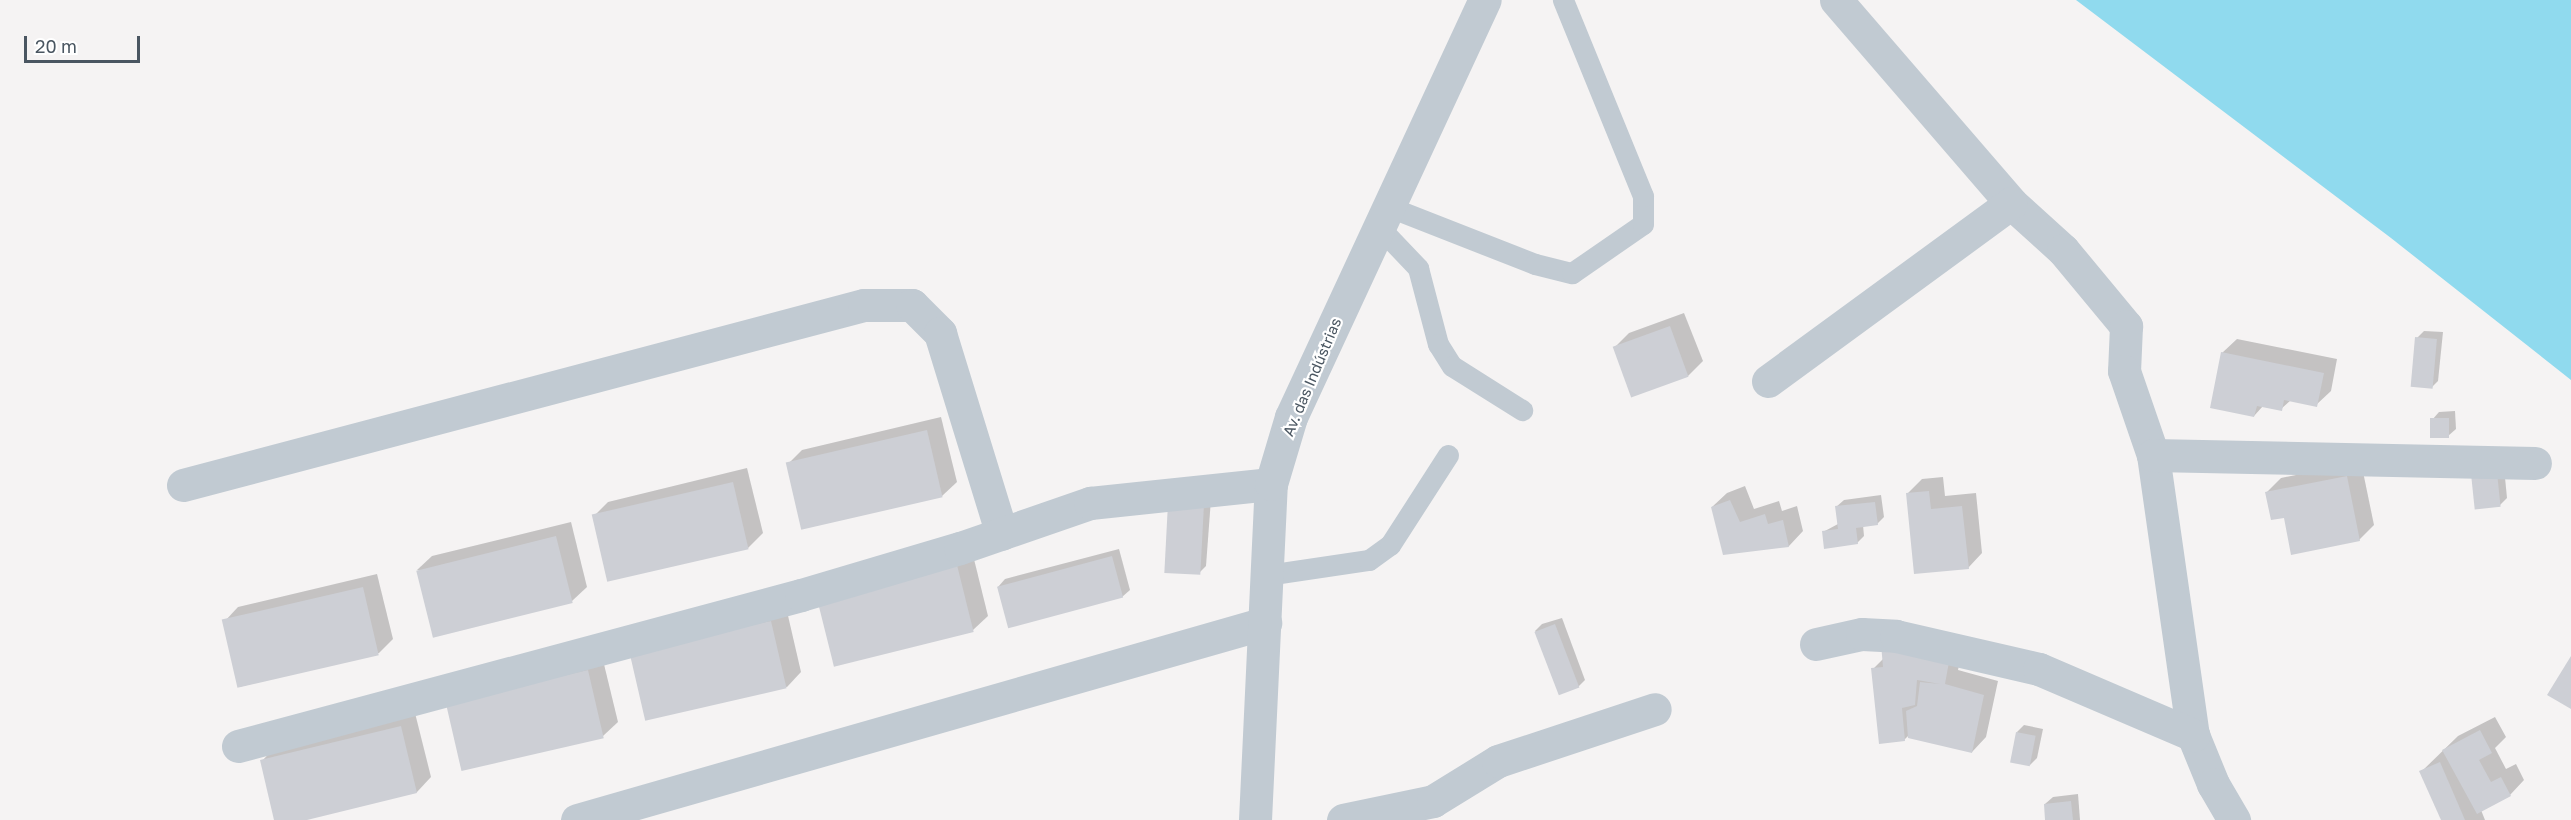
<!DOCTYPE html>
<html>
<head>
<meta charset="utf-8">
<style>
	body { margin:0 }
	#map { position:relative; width:2571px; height:820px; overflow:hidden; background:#f5f3f3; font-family:"Golos Text",sans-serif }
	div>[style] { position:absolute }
	.water>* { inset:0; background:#90daee }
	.shadow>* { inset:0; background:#0003 }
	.building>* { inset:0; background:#cdcfd5; transform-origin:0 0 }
	.service>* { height:21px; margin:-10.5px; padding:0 10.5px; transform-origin:10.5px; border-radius:10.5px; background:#c1cad2 }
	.minor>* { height:33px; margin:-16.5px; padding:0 16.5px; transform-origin:16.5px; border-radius:16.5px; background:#c1cad2 }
	.tertiary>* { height:33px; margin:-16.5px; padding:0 16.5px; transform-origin:16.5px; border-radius:16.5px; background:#c1cad2 }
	span { translate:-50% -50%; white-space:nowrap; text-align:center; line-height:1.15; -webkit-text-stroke:4.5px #fff; paint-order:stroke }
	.street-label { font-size:15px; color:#4a5661 }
	.scale { position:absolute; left:24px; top:36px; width:116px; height:27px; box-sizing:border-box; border:3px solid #4a5661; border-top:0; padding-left:8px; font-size:18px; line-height:21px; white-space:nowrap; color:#4a5661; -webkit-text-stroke:4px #fff; paint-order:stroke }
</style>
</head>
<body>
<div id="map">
	<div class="water">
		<div style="clip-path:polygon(2076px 0,2571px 0,2571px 380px,2391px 238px)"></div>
	</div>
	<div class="shadow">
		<div style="clip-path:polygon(1684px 313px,1703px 361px,1688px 376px,1614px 348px,1629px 333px)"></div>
		<div style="clip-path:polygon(2424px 331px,2443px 332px,2438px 381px,2431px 388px,2417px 338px)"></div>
		<div style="clip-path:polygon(2237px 339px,2337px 359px,2331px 391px,2316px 405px,2291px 400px,2281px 409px,2263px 406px,2254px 416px,2222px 353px)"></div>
		<div style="clip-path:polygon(2455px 411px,2456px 429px,2448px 436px,2432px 420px,2439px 412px)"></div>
		<div style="clip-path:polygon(941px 417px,957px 482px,942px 496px,787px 465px,802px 450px)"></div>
		<div style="clip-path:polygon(2503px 457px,2507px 498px,2500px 505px,2472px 467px)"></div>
		<div style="clip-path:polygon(2361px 462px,2374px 525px,2359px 540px,2285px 516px,2267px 492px,2281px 478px)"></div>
		<div style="clip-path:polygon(747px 468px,763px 533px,748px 548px,593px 517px,608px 502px)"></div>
		<div style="clip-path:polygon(1943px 477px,1945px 496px,1976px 493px,1982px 553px,1968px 568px,1908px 493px,1922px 479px)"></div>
		<div style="clip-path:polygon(1745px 486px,1754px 509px,1779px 501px,1782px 511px,1797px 506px,1803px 531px,1789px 546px,1724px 554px,1712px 507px,1727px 493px)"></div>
		<div style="clip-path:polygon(1881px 495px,1884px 517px,1877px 524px,1863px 525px,1864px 536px,1857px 543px,1823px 532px,1838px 524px,1836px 507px,1844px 500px)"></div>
		<div style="clip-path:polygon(1211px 499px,1206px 566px,1199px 573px,1170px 503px)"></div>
		<div style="clip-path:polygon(571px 522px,587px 587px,572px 601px,417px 570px,432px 556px)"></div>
		<div style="clip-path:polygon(1119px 549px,1130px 590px,1122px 597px,998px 587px,1005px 579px)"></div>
		<div style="clip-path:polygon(972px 551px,988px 616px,973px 630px,834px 664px)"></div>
		<div style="clip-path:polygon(377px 574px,393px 639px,379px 653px,239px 687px,224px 622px,238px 607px)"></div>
		<div style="clip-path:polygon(786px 607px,801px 672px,787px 687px,632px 656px)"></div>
		<div style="clip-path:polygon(1562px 618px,1585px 680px,1578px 687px,1535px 631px,1542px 624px)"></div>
		<div style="clip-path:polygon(1965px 637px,1958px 670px,1998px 681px,1986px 737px,1972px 752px,1909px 735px,1904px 740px,1873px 669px,1884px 658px)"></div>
		<div style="clip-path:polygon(602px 656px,618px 722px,603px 736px,463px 690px)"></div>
		<div style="clip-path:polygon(415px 713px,431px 777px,417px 792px,301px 820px,276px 820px,262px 761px,276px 746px)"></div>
		<div style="clip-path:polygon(2495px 717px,2506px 737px,2495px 748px,2506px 769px,2516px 764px,2524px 780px,2510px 795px,2481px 810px,2485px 820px,2442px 820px,2421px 772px,2458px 736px)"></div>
		<div style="clip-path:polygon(2024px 725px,2043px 729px,2037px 758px,2030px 765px,2017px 732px)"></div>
		<div style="clip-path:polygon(2078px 794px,2080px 820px,2047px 820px,2045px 804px,2053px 797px)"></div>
	</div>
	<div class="building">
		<div style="left:1670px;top:326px;width:54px;height:61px;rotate:70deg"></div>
		<div style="left:2415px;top:337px;width:22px;height:50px;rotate:5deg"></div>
		<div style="clip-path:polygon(2221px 352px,2324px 373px,2317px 407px,2284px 400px,2282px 411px,2257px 406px,2254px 417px,2210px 408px)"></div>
		<div style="left:2449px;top:418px;width:20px;height:19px;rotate:90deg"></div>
		<div style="left:927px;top:430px;width:69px;height:145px;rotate:77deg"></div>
		<div style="left:2496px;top:463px;width:44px;height:26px;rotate:84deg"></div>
		<div style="clip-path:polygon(2347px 476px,2360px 541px,2291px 555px,2284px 518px,2271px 520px,2265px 492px)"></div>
		<div style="left:733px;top:482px;width:69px;height:145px;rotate:77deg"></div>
		<div style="clip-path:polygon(1929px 491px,1931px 509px,1962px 506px,1969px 569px,1914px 574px,1906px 493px)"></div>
		<div style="clip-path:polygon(1730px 500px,1740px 522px,1765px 514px,1768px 524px,1783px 520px,1789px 547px,1723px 555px,1711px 507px)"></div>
		<div style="clip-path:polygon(1875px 502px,1878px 525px,1856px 528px,1858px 544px,1824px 549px,1822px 531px,1838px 529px,1835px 506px)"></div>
		<div style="left:1168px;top:503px;width:36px;height:70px;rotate:3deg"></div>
		<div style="left:556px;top:536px;width:69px;height:144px;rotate:76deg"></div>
		<div style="left:1112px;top:556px;width:43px;height:119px;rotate:75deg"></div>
		<div style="left:957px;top:565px;width:69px;height:144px;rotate:76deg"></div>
		<div style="left:363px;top:587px;width:70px;height:145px;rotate:77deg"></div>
		<div style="left:771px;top:621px;width:69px;height:145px;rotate:77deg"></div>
		<div style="left:1555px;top:624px;width:68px;height:22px;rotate:69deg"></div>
		<div style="clip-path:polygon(1881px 644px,1951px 651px,1945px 684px,1984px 695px,1972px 753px,1908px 738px,1906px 711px,1917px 706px,1920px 682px,1940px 684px,1917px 680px,1915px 705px,1902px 708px,1905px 741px,1879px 744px,1871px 668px,1883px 667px)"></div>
		<div style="clip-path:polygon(2571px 656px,2571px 709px,2547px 695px)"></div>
		<div style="left:588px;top:670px;width:70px;height:146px;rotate:77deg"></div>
		<div style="clip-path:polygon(401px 726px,417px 793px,307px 820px,274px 820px,260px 760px)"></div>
		<div style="clip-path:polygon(2480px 730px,2492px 753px,2479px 760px,2491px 782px,2501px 777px,2511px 796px,2477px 814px,2442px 750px)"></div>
		<div style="left:2016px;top:732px;width:20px;height:31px;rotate:11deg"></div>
		<div style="clip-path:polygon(2440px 762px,2465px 820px,2441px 820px,2419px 771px)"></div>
		<div style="clip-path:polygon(2071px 801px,2073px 820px,2045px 820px,2044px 804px)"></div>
	</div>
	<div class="service">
		<div style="left:1387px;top:206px;width:159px;rotate:21.4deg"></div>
		<div style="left:1535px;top:264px;width:38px;rotate:14deg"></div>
		<div style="left:1572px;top:273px;width:86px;rotate:-34.6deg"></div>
		<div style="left:1643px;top:224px;width:28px;rotate:-90deg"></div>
		<div style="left:1643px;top:196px;width:212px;rotate:-112.2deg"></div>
		<div style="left:1379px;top:227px;width:57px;rotate:46.4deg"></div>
		<div style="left:1418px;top:268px;width:79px;rotate:75.3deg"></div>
		<div style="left:1438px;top:344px;width:26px;rotate:58deg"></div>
		<div style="left:1452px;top:366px;width:83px;rotate:32.2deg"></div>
		<div style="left:1267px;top:575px;width:103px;rotate:-8.4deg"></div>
		<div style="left:1369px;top:560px;width:26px;rotate:-36deg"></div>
		<div style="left:1390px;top:545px;width:107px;rotate:-57.2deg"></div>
	</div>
	<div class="minor">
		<div style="left:1836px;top:0;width:268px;rotate:49.2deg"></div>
		<div style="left:2011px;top:203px;width:70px;rotate:42.1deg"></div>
		<div style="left:2063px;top:250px;width:99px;rotate:50.3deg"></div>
		<div style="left:2126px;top:326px;width:45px;rotate:92.5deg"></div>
		<div style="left:2124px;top:371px;width:89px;rotate:71deg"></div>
		<div style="left:2153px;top:455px;width:283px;rotate:81.9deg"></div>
		<div style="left:2193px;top:735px;width:53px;rotate:67.8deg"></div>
		<div style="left:2213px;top:784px;width:42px;rotate:59.7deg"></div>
		<div style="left:1768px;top:381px;width:301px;rotate:-36.2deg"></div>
		<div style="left:2153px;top:455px;width:382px;rotate:1.2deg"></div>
		<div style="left:183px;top:485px;width:704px;rotate:-14.81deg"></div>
		<div style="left:864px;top:305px;width:48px"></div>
		<div style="left:912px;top:305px;width:40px;rotate:45deg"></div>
		<div style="left:940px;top:333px;width:210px;rotate:72.9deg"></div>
		<div style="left:1816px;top:644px;width:47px;rotate:-12.3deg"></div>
		<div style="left:1862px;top:634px;width:34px;rotate:3deg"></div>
		<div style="left:1896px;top:636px;width:147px;rotate:13deg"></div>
		<div style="left:2039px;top:669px;width:168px;rotate:23.2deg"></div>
		<div style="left:238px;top:746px;width:583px;rotate:-15.01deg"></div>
		<div style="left:801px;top:595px;width:166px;rotate:-16.5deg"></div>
		<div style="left:960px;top:548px;width:138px;rotate:-19.1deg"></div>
		<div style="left:1090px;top:503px;width:182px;rotate:-6deg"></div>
		<div style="left:577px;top:820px;width:716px;rotate:-15.98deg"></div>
		<div style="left:1343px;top:820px;width:92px;rotate:-11.9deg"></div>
		<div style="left:1433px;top:801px;width:76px;rotate:-31.6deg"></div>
		<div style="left:1498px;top:761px;width:165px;rotate:-18.3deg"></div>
	</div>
	<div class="tertiary">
		<div style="left:1255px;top:820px;width:336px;rotate:-87.3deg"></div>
		<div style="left:1271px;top:484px;width:70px;rotate:-73.4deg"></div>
		<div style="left:1291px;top:417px;width:460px;rotate:-65.1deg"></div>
	</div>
	<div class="street-label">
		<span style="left:1312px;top:377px;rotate:-67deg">Av. das Indústrias</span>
	</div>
	<div class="scale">20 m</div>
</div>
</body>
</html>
